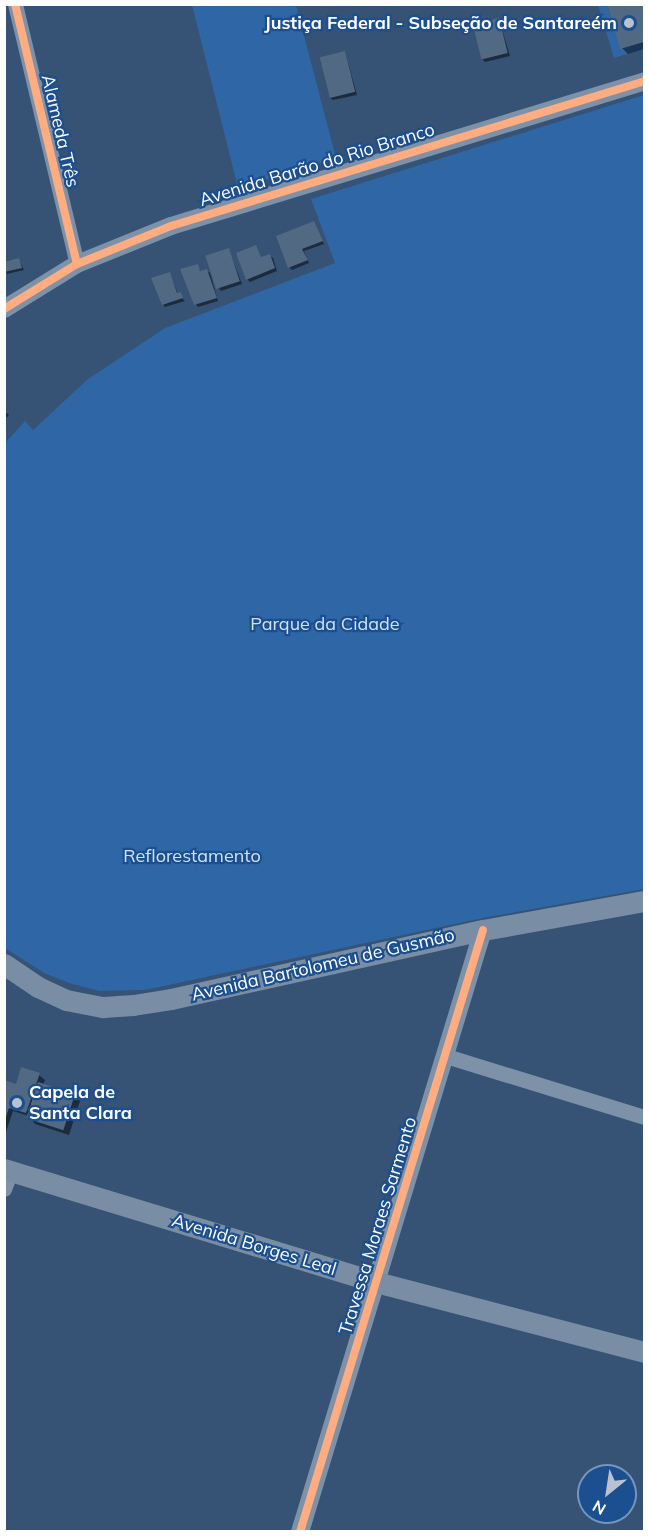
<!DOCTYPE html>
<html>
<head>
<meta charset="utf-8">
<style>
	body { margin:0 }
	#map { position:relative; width:649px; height:1536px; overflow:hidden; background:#365274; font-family:Mulish,sans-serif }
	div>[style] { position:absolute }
	.green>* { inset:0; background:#2f66a5 }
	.shadow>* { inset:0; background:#0007 }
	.building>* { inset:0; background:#526984; transform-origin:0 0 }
	.minor>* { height:15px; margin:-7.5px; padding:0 7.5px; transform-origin:7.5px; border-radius:7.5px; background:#7d92a8 }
	.tertiary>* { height:18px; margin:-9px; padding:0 9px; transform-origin:9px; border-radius:9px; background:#7d92a8 }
	.secondary>* { height:21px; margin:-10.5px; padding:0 10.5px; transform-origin:10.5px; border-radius:10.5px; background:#798da4 }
	.cycleway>* { height:8px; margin:-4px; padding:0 4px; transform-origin:4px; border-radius:4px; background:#ffac80 }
	.dots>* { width:16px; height:16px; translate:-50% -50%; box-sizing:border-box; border:3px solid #1b4f8f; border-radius:50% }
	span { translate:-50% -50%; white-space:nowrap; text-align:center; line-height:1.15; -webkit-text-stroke:4.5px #1b4f8f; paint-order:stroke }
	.poi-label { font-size:18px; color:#fff; font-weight:700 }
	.right { translate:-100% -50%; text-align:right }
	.left { translate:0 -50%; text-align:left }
	.street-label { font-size:18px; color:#fff }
	.park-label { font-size:18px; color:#cfe3fa }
	.frame { position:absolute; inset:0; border:6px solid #fff; pointer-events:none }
	.north { position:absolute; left:577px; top:1464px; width:60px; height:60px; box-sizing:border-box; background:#1b4f8f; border:2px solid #7695bc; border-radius:50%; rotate:210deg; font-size:16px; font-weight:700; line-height:24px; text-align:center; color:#fff }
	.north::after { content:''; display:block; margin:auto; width:21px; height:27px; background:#b9c2ce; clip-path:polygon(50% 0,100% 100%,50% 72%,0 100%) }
</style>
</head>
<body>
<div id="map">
	<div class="green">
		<div style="clip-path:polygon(192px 5px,296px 5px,336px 158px,238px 188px)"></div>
		<div style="clip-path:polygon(598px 5px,607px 5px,620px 48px,644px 42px,644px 49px,614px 58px)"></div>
		<div style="clip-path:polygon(644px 95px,644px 889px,483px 918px,145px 990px,99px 991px,69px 983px,44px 973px,5px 948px,5px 443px,25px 421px,33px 430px,88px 379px,165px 328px,335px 263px,311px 199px)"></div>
	</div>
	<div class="shadow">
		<div style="clip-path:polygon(608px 4px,644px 4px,644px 49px,628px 54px,622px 48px)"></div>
		<div style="clip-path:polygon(499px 19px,510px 56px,485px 62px,482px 59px)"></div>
		<div style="clip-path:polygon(345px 52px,357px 95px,333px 100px,330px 98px)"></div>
		<div style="clip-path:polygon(314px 223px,324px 244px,304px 251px,309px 263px,292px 270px,289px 267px)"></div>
		<div style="clip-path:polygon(256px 247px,262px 259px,270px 256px,273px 258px,277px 271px,250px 282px,247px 279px)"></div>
		<div style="clip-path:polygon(229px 250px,242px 284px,221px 291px,219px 288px)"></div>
		<div style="clip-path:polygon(19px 260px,24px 270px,7px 274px,4px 263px)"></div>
		<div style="clip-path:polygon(197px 266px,201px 272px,207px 271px,210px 273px,218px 301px,198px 307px,196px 304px)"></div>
		<div style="clip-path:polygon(170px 274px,178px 294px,185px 301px,165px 307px,163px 304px)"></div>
		<div style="clip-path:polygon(4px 411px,9px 415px,4px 420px)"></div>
		<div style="clip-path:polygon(39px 1075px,45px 1080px,43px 1085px,74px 1095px,80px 1101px,69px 1135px,35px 1124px,29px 1116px,13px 1111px,4px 1138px,4px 1082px,15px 1085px)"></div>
	</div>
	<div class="building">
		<div style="clip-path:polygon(607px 4px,644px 4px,644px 42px,620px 49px)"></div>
		<div style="left:499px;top:18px;width:36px;height:27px;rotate:76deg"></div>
		<div style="left:345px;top:51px;width:42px;height:26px;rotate:76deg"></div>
		<div style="clip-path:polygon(314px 221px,323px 241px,302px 249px,308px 260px,288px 268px,276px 236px)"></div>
		<div style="clip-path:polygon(256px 245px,261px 257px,270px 254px,275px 268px,246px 280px,236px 253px)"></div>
		<div style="left:229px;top:248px;width:35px;height:25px;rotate:72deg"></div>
		<div style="clip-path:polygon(19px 258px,22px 268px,4px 272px,4px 262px)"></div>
		<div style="clip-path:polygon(198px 264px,200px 271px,207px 269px,217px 298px,194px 305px,180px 269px)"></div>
		<div style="clip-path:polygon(170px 272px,177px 293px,181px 292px,183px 298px,162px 305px,151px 278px)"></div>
		<div style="clip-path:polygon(21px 1067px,40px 1073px,26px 1113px,9px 1108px,4px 1122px,4px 1080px,16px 1084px)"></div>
		<div style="left:38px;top:1082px;width:39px;height:38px;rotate:18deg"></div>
	</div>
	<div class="minor">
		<div style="left:15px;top:4px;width:267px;rotate:76.6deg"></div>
		<div style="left:446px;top:1056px;width:207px;rotate:17.1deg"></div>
		<div style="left:4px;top:1189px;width:19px;rotate:-69deg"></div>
	</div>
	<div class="tertiary">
		<div style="left:4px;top:309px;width:86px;rotate:-31.7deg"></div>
		<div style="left:77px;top:264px;width:101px;rotate:-22deg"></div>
		<div style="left:171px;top:226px;width:495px;rotate:-17deg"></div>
		<div style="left:300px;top:1532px;width:629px;rotate:-73.09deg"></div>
	</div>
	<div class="secondary">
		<div style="left:4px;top:964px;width:41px;rotate:34.1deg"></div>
		<div style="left:38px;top:987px;width:31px;rotate:25deg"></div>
		<div style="left:66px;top:1000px;width:38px;rotate:11deg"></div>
		<div style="left:103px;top:1007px;width:30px;rotate:-4deg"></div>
		<div style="left:133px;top:1005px;width:38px;rotate:-9deg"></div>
		<div style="left:171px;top:999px;width:320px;rotate:-12.5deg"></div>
		<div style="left:483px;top:930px;width:164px;rotate:-10.2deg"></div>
		<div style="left:4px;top:1169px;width:389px;rotate:16.9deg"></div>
		<div style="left:376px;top:1282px;width:277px;rotate:14.6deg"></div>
	</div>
	<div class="cycleway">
		<div style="left:15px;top:4px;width:267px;rotate:76.6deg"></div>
		<div style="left:4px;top:309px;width:86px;rotate:-31.7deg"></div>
		<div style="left:77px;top:264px;width:101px;rotate:-22deg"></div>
		<div style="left:171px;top:226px;width:495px;rotate:-17deg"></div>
		<div style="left:300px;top:1532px;width:629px;rotate:-73.09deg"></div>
	</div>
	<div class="dots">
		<div style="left:629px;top:23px;background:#b9c2ce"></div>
		<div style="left:17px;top:1103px;background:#b9c2ce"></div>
	</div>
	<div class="poi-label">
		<span class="right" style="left:617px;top:23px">Justiça Federal - Subseção de Santareém</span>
		<span class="left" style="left:29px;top:1103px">Capela de<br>Santa Clara</span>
	</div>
	<div class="street-label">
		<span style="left:60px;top:131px;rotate:77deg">Alameda Três</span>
		<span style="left:317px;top:165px;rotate:-17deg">Avenida Barão do Rio Branco</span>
		<span style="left:323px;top:965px;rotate:-13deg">Avenida Bartolomeu de Gusmão</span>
		<span style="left:378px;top:1226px;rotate:-73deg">Travessa Moraes Sarmento</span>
		<span style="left:254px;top:1245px;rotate:17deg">Avenida Borges Leal</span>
	</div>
	<div class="park-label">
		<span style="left:325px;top:624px">Parque da Cidade</span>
		<span style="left:192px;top:856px">Reflorestamento</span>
	</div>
	<div class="frame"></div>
	<div class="north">N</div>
</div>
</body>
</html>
